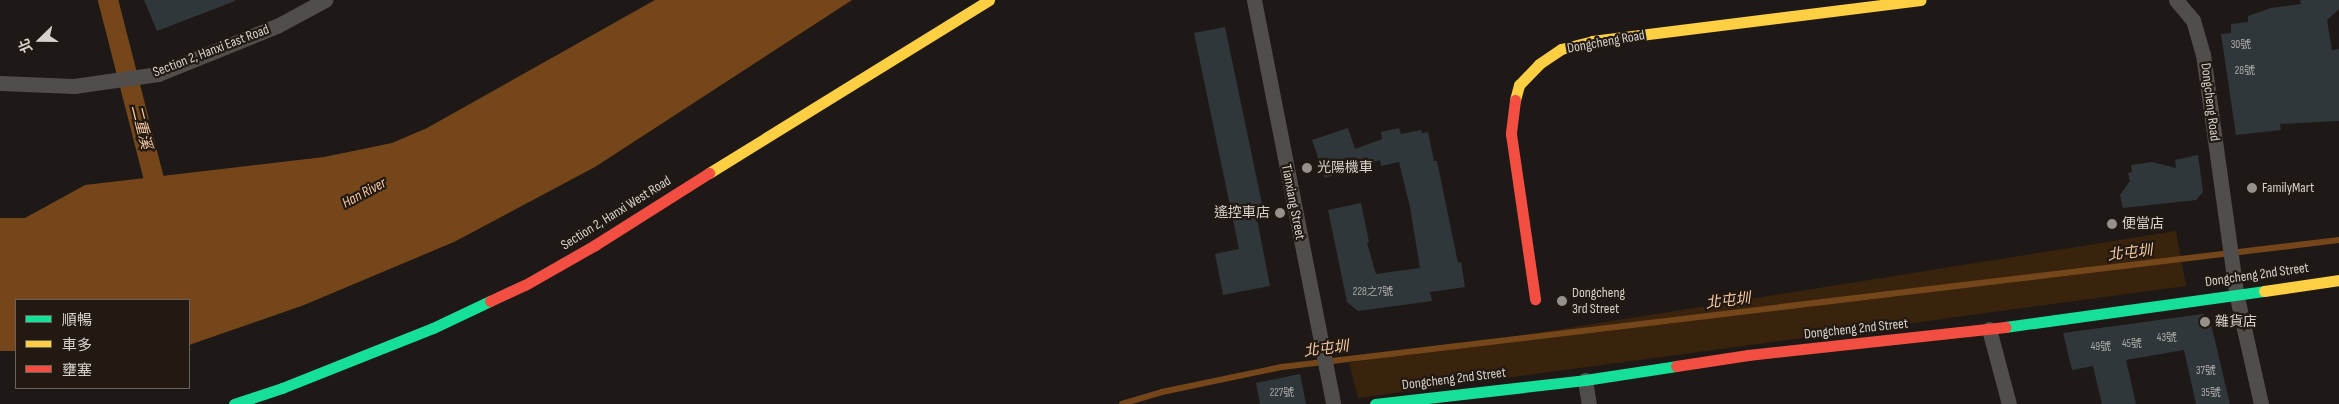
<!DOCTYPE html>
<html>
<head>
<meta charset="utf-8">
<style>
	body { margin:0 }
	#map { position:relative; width:2339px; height:404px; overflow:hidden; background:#1e1916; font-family:"Sofia Sans Condensed","Noto Sans TC",sans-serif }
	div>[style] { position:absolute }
	.green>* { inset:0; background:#3a230d }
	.water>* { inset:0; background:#74461a }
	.stream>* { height:5.5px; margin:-2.75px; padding:0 2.75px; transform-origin:2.75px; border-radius:2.75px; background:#74461a }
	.canal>* { height:20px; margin:-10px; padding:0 10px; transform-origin:10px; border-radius:10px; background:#74461a }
	.building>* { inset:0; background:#30373a }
	.street>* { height:15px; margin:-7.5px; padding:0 7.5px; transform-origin:7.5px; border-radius:7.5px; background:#504d4b }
	.fast>* { height:11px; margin:-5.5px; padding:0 5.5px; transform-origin:5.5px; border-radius:5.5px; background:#16e098 }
	.slow>* { height:11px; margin:-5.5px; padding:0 5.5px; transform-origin:5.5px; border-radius:5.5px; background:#ffcf43 }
	.jam>* { height:11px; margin:-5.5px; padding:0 5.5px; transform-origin:5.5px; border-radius:5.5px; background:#f24e42 }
	.dots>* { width:14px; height:14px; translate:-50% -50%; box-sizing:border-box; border:2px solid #211912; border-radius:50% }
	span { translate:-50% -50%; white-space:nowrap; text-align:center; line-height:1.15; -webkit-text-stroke:4.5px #211912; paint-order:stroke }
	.number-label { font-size:11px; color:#acaaa8 }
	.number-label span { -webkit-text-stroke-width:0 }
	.street-label { font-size:14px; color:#d6d1cc }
	.poi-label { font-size:14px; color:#d6d1cc }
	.left { translate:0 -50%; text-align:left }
	.right { translate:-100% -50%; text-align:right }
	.water-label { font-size:15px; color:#f7c9a3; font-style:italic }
	.legend { position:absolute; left:15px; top:299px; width:175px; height:90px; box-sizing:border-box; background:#211912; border:1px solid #69635c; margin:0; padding:6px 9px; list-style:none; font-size:15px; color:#d6d1cc }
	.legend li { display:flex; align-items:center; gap:10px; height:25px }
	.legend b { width:25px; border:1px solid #69635c }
	.north { position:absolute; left:15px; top:15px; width:50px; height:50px; -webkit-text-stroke:4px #211912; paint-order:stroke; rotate:248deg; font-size:14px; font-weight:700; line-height:20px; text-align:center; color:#d6d1cc }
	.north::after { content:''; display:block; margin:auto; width:18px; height:22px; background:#d6d1cc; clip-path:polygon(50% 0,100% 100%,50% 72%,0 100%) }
</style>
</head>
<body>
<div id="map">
	<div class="green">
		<div style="clip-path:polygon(2176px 231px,2186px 286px,1358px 398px,1349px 363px)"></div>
	</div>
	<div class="water">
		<div style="clip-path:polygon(655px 0,852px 0,595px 167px,454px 242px,304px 305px,189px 345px,189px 300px,16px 300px,16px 351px,0 351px,0 218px,25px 218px,85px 185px,324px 157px,392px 143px,427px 128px)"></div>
	</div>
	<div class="stream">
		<div style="left:1122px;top:404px;width:42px;rotate:-16.7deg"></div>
		<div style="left:1162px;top:392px;width:123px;rotate:-11.8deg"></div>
		<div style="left:1282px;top:367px;width:1065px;rotate:-6.85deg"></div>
	</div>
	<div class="canal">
		<div style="left:108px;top:0;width:209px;rotate:75.6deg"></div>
	</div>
	<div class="building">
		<div style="clip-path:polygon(144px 0,235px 0,235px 1px,157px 31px)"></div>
		<div style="clip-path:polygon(2300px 0,2339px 0,2339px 9px,2327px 20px,2332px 50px,2339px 49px,2339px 121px,2280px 124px,2281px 130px,2236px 135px,2221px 34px,2231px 33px,2231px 24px,2248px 22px,2248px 16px,2271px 8px,2301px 4px)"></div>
		<div style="clip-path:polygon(1225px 27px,1265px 218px,1257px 219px,1270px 286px,1223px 295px,1215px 254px,1239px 249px,1194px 33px)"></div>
		<div style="clip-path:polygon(1348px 128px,1355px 149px,1382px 139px,1381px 132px,1399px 128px,1401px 134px,1421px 130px,1422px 133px,1428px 132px,1434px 161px,1437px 161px,1458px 263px,1461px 262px,1465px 287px,1430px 292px,1432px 301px,1358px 311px,1347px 302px,1328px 210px,1361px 203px,1369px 242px,1367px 243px,1376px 274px,1420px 268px,1410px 207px,1399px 162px,1381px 166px,1380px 160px,1325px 178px,1312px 140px)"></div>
		<div style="clip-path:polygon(2198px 155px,2203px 192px,2196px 200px,2123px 208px,2120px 195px,2130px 181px,2128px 173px,2132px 172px,2131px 165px,2152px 162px,2176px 168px,2175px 160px)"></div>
		<div style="clip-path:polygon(2203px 314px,2210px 320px,2230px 404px,2196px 404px,2184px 350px,2126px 360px,2136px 404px,2102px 404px,2093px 366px,2072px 370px,2063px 333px)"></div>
		<div style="clip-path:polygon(1300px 374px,1306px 404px,1260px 404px,1256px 383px)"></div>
	</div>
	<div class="street">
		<div style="left:1254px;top:0;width:412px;rotate:78.9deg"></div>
		<div style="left:2176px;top:0;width:26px;rotate:50deg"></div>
		<div style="left:2193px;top:20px;width:35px;rotate:74deg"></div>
		<div style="left:2203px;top:54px;width:241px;rotate:82.1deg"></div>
		<div style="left:2236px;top:293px;width:114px;rotate:77.3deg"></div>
		<div style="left:0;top:83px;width:74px;rotate:2.3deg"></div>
		<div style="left:74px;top:86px;width:85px;rotate:-8.1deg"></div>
		<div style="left:158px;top:74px;width:128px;rotate:-22deg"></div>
		<div style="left:277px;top:26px;width:55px;rotate:-28.4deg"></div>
		<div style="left:1989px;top:329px;width:78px;rotate:75.1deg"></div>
		<div style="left:1585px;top:380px;width:24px;rotate:81deg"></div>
	</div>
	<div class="fast">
		<div style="left:2005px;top:327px;width:261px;rotate:-7.9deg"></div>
		<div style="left:234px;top:404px;width:51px;rotate:-18.4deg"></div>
		<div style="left:282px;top:388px;width:162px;rotate:-21.7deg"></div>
		<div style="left:433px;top:328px;width:63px;rotate:-25.3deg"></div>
		<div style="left:1375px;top:404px;width:211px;rotate:-6.5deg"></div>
		<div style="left:1585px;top:380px;width:92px;rotate:-8.7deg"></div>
	</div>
	<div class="slow">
		<div style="left:1515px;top:100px;width:16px;rotate:-75deg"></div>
		<div style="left:1519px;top:85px;width:29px;rotate:-46deg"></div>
		<div style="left:1539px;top:64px;width:27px;rotate:-34deg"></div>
		<div style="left:1561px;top:49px;width:32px;rotate:-14deg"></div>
		<div style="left:1592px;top:41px;width:331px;rotate:-7.1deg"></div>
		<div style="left:709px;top:173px;width:329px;rotate:-31.7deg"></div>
		<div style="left:2264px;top:291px;width:76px;rotate:-8.3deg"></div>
	</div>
	<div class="jam">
		<div style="left:1515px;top:100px;width:34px;rotate:97deg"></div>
		<div style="left:1511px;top:134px;width:167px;rotate:81.7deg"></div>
		<div style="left:490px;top:301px;width:38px;rotate:-25deg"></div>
		<div style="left:525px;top:285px;width:81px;rotate:-29.7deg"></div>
		<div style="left:595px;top:245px;width:135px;rotate:-32.3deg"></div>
		<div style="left:1676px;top:366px;width:73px;rotate:-8.7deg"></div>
		<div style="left:1748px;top:355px;width:259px;rotate:-6.2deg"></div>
	</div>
	<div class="dots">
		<div style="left:1307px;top:168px;background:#96918c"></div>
		<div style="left:2252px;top:188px;background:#96918c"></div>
		<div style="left:1280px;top:213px;background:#96918c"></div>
		<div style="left:2112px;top:224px;background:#96918c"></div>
		<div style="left:1562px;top:301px;background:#96918c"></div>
		<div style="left:2205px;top:322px;background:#96918c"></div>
	</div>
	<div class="number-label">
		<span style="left:2241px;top:45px">30號</span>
		<span style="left:2245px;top:71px">28號</span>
		<span style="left:1373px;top:292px">228之7號</span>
		<span style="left:2167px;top:338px">43號</span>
		<span style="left:2132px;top:344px">45號</span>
		<span style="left:2101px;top:347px">49號</span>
		<span style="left:2206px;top:371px">37號</span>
		<span style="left:1282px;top:393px">227號</span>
		<span style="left:2211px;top:393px">35號</span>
	</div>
	<div class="street-label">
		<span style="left:1606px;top:42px;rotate:-10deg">Dongcheng Road</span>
		<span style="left:211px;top:51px;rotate:-21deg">Section 2, Hanxi East Road</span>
		<span style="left:2210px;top:102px;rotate:83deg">Dongcheng Road</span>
		<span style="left:1293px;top:202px;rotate:79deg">Tianxiang Street</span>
		<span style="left:616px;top:213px;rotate:-32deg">Section 2, Hanxi West Road</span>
		<span style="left:2257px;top:275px;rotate:-8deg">Dongcheng 2nd Street</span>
		<span style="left:1856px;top:329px;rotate:-6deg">Dongcheng 2nd Street</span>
		<span style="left:1454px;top:379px;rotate:-7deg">Dongcheng 2nd Street</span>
	</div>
	<div class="poi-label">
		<span class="left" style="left:1317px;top:168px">光陽機車</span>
		<span class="left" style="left:2262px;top:188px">FamilyMart</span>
		<span class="right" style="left:1270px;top:213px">遙控車店</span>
		<span class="left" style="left:2122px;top:224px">便當店</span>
		<span class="left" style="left:1572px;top:301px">Dongcheng<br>3rd Street</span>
		<span class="left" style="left:2215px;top:322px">雜貨店</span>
	</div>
	<div class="water-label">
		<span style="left:141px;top:127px;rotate:76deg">二重溪</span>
		<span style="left:364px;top:193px;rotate:-28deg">Han River</span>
		<span style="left:2130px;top:253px;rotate:-7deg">北屯圳</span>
		<span style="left:1728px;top:301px;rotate:-7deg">北屯圳</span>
		<span style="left:1326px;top:349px;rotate:-7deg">北屯圳</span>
	</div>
	<ul class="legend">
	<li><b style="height:6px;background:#16e098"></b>順暢</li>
	<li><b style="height:6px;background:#ffcf43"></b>車多</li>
	<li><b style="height:6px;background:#f24e42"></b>壅塞</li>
	</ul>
	<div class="north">北</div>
</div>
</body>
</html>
